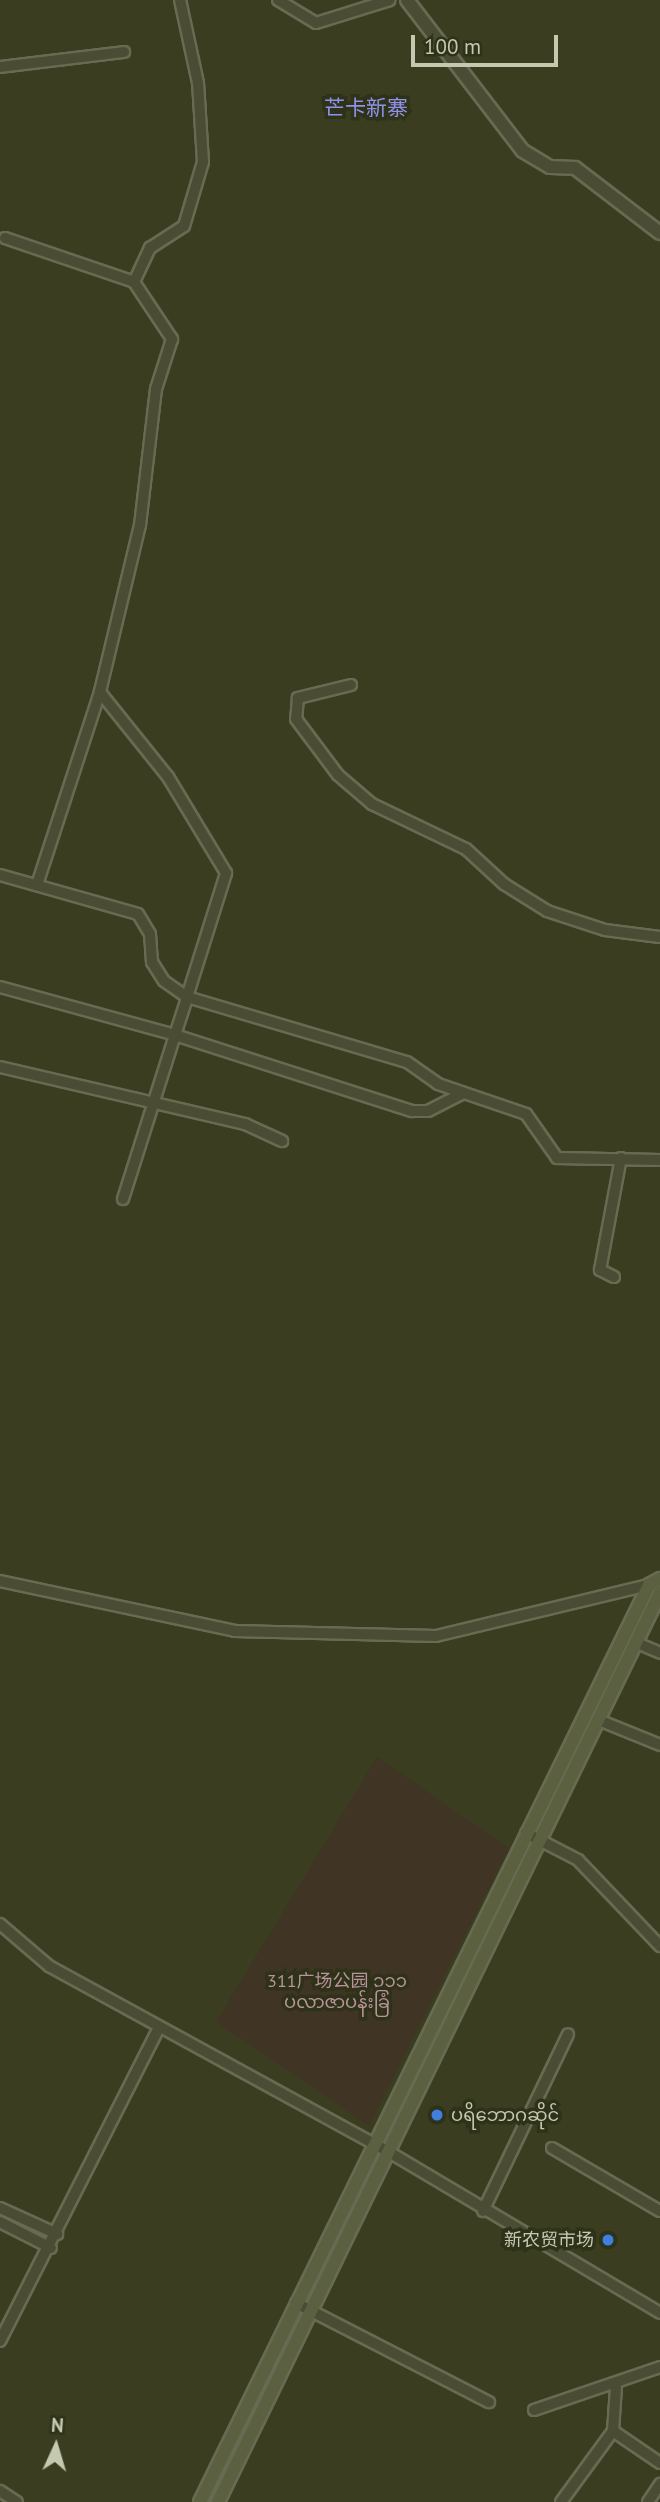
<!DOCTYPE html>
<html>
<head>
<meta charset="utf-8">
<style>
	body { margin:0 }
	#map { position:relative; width:660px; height:2502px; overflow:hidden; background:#3a3d20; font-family:"PT Sans","Noto Sans SC","Noto Sans Myanmar",sans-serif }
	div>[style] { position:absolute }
	.green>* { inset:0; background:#403524 }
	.roads { filter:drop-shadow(2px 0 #686b52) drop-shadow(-2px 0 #686b52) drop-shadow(0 2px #686b52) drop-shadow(0 -2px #686b52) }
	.minor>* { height:10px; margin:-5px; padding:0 5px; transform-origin:5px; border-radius:5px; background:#4a4d34 }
	.tertiary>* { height:12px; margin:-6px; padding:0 6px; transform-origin:6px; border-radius:6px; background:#4a4d34 }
	.secondary>* { height:12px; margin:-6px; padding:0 6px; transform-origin:6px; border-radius:6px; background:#5b6041 }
	.dots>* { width:19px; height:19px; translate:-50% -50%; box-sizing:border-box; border:4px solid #2e3219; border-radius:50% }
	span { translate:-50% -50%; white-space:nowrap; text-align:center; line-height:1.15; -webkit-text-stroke:7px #2e3219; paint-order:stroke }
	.park-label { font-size:18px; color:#ba929b }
	.poi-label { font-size:18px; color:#c5c9af }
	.left { translate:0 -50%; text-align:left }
	.right { translate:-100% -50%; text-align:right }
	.quarter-label { font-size:21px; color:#9092ea }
	.north { position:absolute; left:21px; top:2411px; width:70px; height:70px; -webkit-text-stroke:5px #2e3219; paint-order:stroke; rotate:4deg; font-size:19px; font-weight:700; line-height:28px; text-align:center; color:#c5c9af }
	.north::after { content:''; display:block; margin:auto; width:24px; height:32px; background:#c5c9af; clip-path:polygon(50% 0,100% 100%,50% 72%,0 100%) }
	.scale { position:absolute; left:411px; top:35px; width:147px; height:32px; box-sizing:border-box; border:4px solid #c5c9af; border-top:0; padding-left:9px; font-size:21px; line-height:24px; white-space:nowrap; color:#c5c9af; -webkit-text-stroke:5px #2e3219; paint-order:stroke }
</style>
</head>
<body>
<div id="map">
	<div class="green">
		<div style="clip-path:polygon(377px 1757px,509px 1848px,369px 2126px,216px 2022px)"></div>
	</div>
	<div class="roads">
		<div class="minor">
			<div style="left:278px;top:0;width:44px;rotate:31.2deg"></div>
			<div style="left:316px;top:23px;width:77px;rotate:-17.3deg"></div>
			<div style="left:0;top:67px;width:125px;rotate:-6.9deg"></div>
			<div style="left:5px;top:238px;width:136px;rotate:18.8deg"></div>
			<div style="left:134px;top:282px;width:69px;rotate:56.3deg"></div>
			<div style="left:172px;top:339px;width:52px;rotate:107.7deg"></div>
			<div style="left:156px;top:389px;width:137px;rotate:96.7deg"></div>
			<div style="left:140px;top:525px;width:172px;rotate:103.5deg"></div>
			<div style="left:100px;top:692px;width:203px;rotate:108.1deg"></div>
			<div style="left:134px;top:282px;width:38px;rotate:-65deg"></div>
			<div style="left:150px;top:248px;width:40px;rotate:-32.9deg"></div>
			<div style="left:184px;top:226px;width:67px;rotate:-73.5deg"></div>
			<div style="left:203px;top:162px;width:79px;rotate:-93.6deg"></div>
			<div style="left:198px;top:83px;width:85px;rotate:-102.2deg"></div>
			<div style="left:351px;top:685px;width:55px;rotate:166.2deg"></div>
			<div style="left:298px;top:698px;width:21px;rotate:95deg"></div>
			<div style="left:296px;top:719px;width:70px;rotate:53.1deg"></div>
			<div style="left:338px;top:775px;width:45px;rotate:40.5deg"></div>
			<div style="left:372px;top:804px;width:104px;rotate:25.6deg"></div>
			<div style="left:466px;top:849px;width:52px;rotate:42.6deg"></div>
			<div style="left:504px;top:884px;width:51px;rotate:32.1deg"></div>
			<div style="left:547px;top:911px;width:61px;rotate:18.1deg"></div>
			<div style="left:605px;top:930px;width:55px;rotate:7.3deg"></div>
			<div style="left:0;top:875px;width:143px;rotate:15.8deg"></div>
			<div style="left:138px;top:914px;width:23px;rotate:59deg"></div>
			<div style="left:150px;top:934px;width:28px;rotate:86deg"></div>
			<div style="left:152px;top:962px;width:22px;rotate:58deg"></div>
			<div style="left:164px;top:981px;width:28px;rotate:35deg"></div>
			<div style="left:187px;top:997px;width:130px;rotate:-72.5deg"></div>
			<div style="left:226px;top:873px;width:112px;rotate:-121.1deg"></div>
			<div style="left:168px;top:777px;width:109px;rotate:-128.7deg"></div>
			<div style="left:0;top:987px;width:181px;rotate:15.3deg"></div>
			<div style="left:175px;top:1035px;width:40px;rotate:-72deg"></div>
			<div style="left:187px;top:997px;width:229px;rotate:16.5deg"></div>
			<div style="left:407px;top:1062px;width:38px;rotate:35deg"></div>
			<div style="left:438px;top:1084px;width:93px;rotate:18.8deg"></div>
			<div style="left:526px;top:1114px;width:54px;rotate:54.8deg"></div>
			<div style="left:557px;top:1158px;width:103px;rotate:1.1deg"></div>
			<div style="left:0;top:1067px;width:252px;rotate:13.1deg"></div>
			<div style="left:245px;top:1124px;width:41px;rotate:24.7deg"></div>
			<div style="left:123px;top:1199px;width:172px;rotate:-72.4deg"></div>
			<div style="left:175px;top:1035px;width:249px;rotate:17.8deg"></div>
			<div style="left:412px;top:1111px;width:16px"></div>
			<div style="left:428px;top:1111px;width:38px;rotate:-27deg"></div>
			<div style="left:614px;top:1277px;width:16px;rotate:-153deg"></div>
			<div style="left:600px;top:1270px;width:114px;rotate:-79.4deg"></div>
			<div style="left:0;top:1581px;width:240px;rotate:12deg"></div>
			<div style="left:235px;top:1631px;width:201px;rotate:1.4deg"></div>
			<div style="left:436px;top:1636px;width:219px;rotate:-13.5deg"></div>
			<div style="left:637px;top:1643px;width:25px;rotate:23deg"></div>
			<div style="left:601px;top:1721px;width:64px;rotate:22.1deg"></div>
			<div style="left:526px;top:1833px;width:59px;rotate:27.4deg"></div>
			<div style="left:578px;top:1860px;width:119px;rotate:46.4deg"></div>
			<div style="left:0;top:1924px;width:65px;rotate:40.6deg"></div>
			<div style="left:49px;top:1966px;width:388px;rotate:28.7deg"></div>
			<div style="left:389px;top:2152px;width:315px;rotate:30.7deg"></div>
			<div style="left:552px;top:2148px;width:125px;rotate:30.3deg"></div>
			<div style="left:0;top:2208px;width:63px;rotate:24.5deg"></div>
			<div style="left:483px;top:2211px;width:196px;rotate:-64.3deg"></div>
			<div style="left:0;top:2222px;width:57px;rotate:27deg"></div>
			<div style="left:296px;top:2303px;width:217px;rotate:27.2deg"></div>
			<div style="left:0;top:2341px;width:350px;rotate:-63.1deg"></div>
			<div style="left:534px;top:2410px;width:133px;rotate:-18.8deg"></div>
			<div style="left:613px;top:2431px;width:57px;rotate:34.2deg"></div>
			<div style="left:0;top:2491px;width:20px;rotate:33deg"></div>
			<div style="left:561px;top:2502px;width:88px;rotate:-53.8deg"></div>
			<div style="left:613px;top:2431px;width:44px;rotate:-86.1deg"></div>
			<div style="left:648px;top:2502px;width:22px;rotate:-56deg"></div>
		</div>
		<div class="tertiary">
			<div style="left:407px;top:0;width:190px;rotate:52.5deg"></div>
			<div style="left:523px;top:151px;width:31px;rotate:31deg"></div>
			<div style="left:550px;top:167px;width:25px;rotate:2deg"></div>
			<div style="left:575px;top:168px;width:107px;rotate:37.4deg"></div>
		</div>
		<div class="secondary">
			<div style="left:200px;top:2502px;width:1021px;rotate:-63.91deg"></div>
			<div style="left:649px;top:1585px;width:13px;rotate:-29deg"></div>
			<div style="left:218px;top:2502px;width:1011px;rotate:-64.07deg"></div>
		</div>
	</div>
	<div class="dots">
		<div style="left:437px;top:2115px;background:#3f7fe0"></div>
		<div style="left:608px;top:2240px;background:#3f7fe0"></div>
	</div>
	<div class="park-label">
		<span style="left:337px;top:1992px">311广场公园 ၃၁၁<br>ပလာဇာပန်းခြံ</span>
	</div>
	<div class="poi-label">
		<span class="left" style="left:451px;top:2115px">ပရိဘောဂဆိုင်</span>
		<span class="right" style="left:594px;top:2240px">新农贸市场</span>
	</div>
	<div class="quarter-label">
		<span style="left:366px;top:108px">芒卡新寨</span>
	</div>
	<div class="north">N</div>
	<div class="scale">100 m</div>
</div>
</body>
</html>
